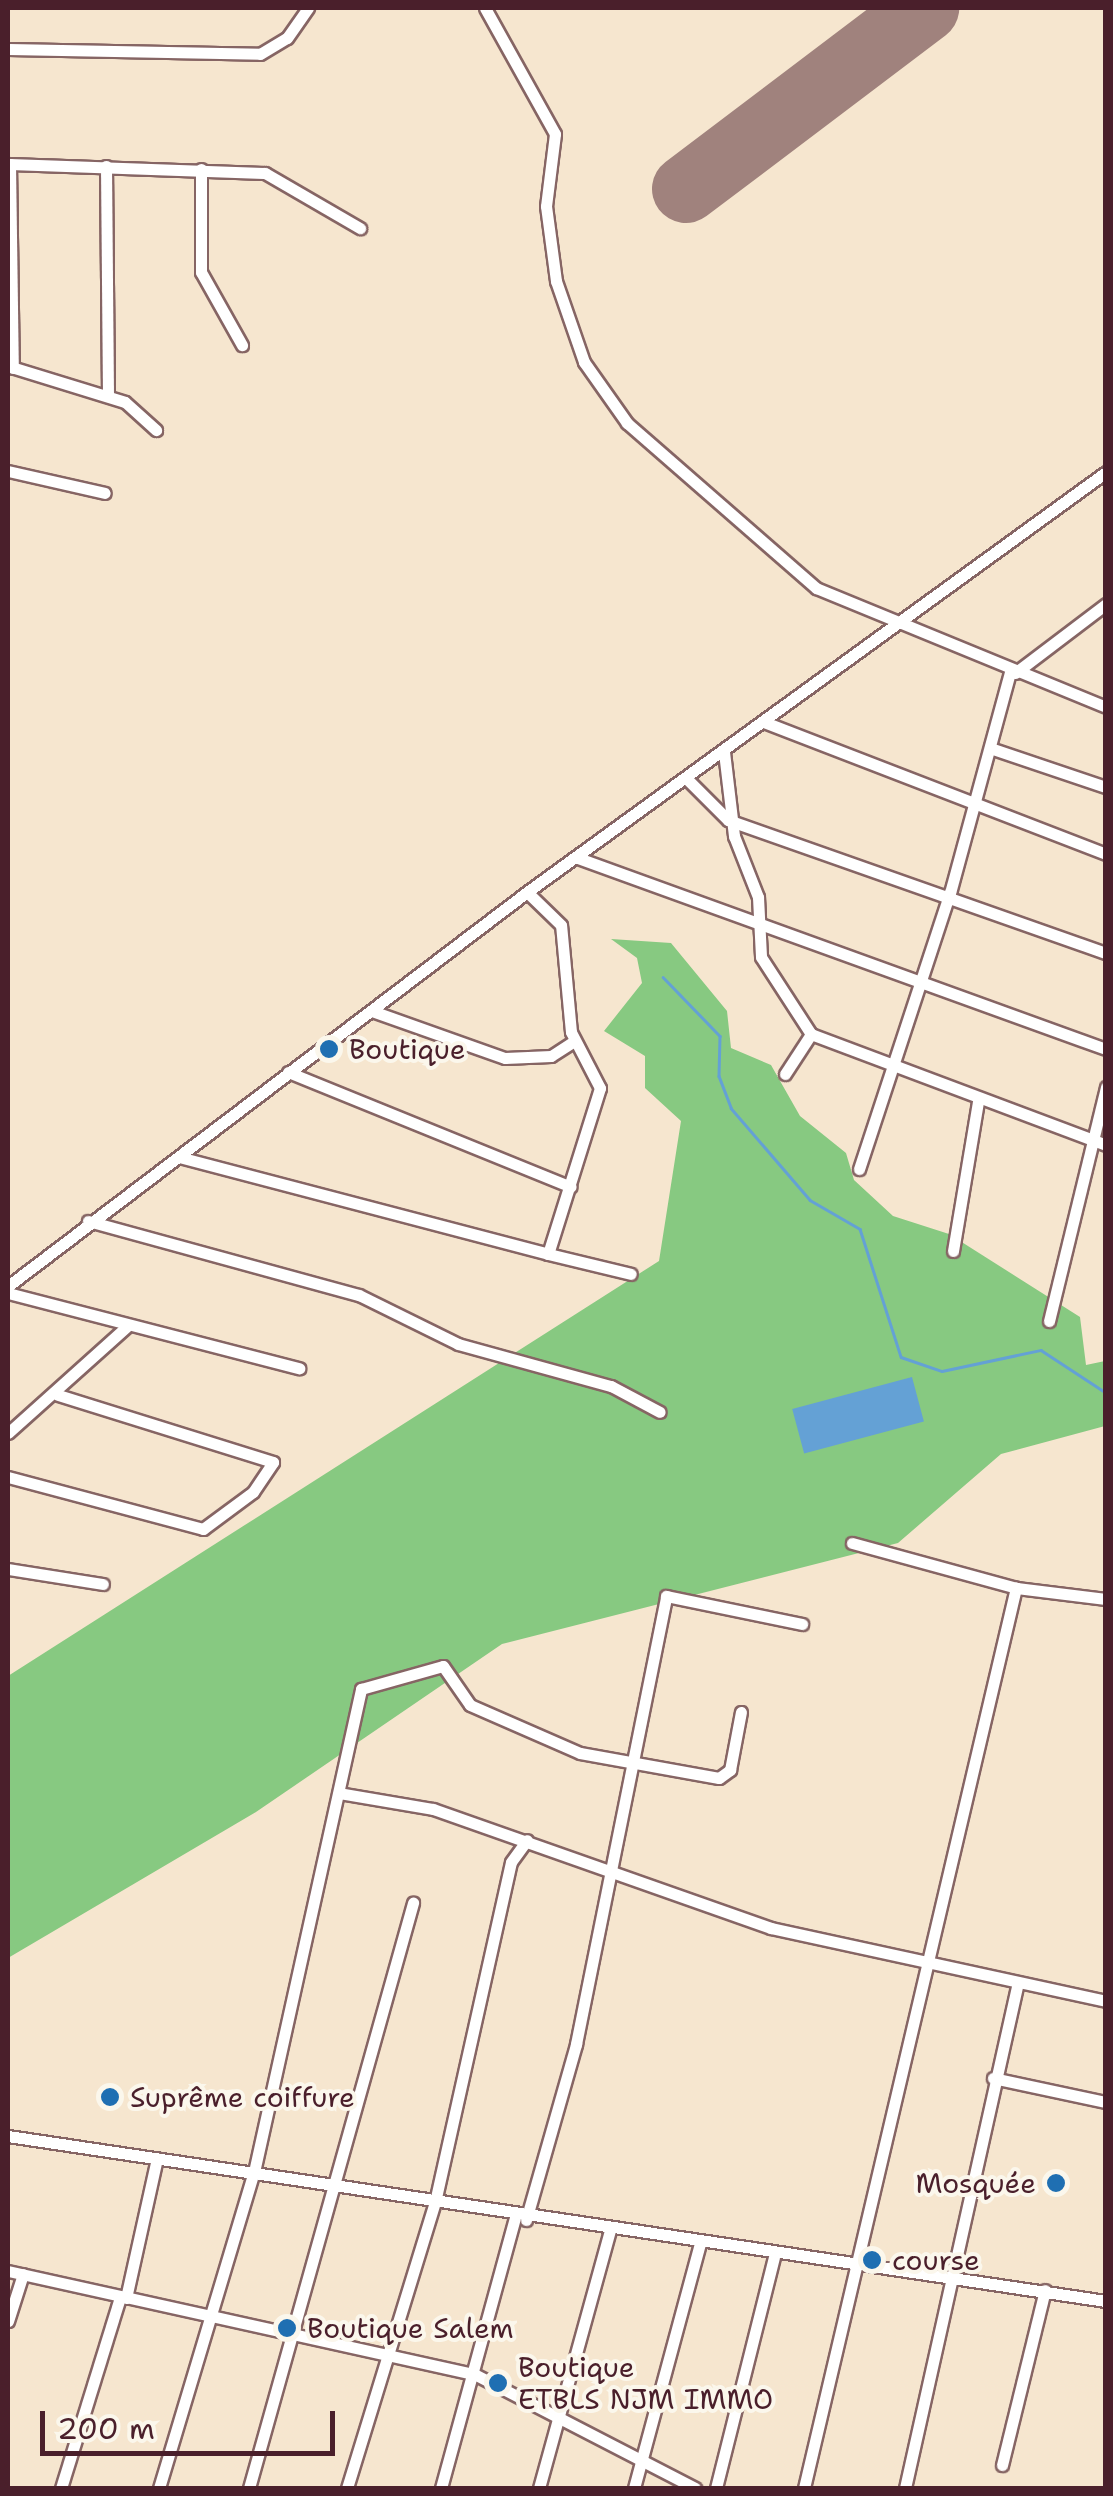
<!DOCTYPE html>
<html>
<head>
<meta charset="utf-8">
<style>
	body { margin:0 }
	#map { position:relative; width:1113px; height:2496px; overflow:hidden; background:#f6e6cf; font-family:"Shantell Sans",sans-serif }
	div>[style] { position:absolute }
	.green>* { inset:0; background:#87c981 }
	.water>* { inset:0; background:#64a1d5; transform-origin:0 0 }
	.stream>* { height:2.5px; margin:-1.25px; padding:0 1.25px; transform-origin:1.25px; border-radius:1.25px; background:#64a1d5 }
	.runway>* { height:68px; margin:-34px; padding:0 34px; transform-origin:34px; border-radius:34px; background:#a0827d }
	.roads { filter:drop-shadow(2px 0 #866564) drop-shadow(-2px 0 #866564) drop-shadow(0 2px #866564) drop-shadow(0 -2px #866564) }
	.street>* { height:11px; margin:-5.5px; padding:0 5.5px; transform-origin:5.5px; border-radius:5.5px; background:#fff }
	.dots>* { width:28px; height:28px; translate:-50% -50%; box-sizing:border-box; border:5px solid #fbf7ec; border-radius:50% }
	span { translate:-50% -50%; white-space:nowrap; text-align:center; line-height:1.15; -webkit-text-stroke:8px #fbf7ec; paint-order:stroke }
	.poi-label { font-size:28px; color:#4a1f2b }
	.left { translate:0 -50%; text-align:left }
	.right { translate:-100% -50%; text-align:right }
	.frame { position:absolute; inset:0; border:10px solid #4a1f2b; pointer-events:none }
	.scale { position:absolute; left:40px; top:2411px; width:295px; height:45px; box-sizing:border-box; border:5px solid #4a1f2b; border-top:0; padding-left:12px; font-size:30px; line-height:35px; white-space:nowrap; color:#4a1f2b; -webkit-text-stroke:8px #fbf7ec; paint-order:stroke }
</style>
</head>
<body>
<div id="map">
	<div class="green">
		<div style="clip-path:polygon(611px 939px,671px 943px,727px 1011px,731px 1048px,771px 1065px,800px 1116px,846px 1153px,854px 1180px,893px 1216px,949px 1234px,1080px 1317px,1086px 1365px,1105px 1361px,1105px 1426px,1001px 1454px,898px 1543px,502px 1644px,256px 1812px,8px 1958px,8px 1676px,659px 1261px,681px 1121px,645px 1088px,645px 1056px,604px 1031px,642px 983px,637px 958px)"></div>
	</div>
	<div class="water">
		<div style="left:912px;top:1377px;width:46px;height:124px;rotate:75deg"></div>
	</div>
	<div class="stream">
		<div style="left:663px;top:977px;width:82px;rotate:46deg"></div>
		<div style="left:720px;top:1036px;width:40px;rotate:91.4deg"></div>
		<div style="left:719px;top:1076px;width:34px;rotate:69deg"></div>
		<div style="left:731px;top:1108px;width:121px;rotate:49.3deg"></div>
		<div style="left:810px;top:1200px;width:58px;rotate:30.1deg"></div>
		<div style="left:860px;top:1229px;width:134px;rotate:72.2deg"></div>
		<div style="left:901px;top:1357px;width:43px;rotate:18.9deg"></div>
		<div style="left:942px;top:1371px;width:101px;rotate:-12deg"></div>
		<div style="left:1041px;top:1350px;width:77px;rotate:33.3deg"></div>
	</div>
	<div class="runway">
		<div style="left:686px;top:189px;width:300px;rotate:-37.1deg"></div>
	</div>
	<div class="roads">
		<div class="street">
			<div style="left:485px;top:8px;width:144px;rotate:60.9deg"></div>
			<div style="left:555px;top:134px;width:73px;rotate:97.1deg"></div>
			<div style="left:546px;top:206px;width:76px;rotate:82.4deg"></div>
			<div style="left:556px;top:281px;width:86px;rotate:70.9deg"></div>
			<div style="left:584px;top:362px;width:75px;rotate:54.8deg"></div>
			<div style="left:627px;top:423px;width:251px;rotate:41.1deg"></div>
			<div style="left:816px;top:588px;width:313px;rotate:22.3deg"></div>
			<div style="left:8px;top:49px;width:252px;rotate:1.1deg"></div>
			<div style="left:260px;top:54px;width:31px;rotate:-31deg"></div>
			<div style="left:287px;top:38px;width:37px;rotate:-55deg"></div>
			<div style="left:8px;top:164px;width:257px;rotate:2deg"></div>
			<div style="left:265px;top:173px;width:110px;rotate:30.1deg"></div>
			<div style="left:10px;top:164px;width:204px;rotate:89.2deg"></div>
			<div style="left:106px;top:166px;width:229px;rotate:89.5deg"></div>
			<div style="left:201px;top:169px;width:103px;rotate:90deg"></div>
			<div style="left:201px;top:272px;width:84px;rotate:60.7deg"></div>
			<div style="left:8px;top:366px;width:122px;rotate:17.1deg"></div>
			<div style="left:125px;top:402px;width:42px;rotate:42.1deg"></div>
			<div style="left:8px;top:471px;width:99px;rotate:12.8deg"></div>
			<div style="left:1015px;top:673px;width:114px;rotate:-37.2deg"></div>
			<div style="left:764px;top:722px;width:367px;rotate:21.1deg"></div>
			<div style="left:990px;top:748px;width:122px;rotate:18.6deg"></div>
			<div style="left:724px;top:752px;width:85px;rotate:83.2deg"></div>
			<div style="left:734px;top:836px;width:66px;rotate:68.5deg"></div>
			<div style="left:758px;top:897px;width:60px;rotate:87.1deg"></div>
			<div style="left:761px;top:957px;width:92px;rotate:57deg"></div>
			<div style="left:811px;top:1034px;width:315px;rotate:20.6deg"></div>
			<div style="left:687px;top:779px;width:58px;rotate:45deg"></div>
			<div style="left:728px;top:820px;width:401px;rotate:19.4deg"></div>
			<div style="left:578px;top:858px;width:561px;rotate:19.89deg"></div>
			<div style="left:372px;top:1011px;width:141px;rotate:19.5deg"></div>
			<div style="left:505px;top:1058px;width:46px;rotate:-2.5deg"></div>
			<div style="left:551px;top:1056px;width:27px;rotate:-33deg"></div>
			<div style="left:288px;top:1072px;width:305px;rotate:22.1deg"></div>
			<div style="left:785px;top:1074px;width:48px;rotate:-57deg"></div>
			<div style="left:179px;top:1157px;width:382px;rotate:14.7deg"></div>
			<div style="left:548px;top:1254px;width:174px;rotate:-72.6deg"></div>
			<div style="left:600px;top:1088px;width:63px;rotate:-117.4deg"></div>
			<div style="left:571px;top:1032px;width:107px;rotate:-95.3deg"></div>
			<div style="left:561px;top:925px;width:47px;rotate:-135.9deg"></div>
			<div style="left:859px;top:1169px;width:291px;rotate:-71.8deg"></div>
			<div style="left:950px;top:893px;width:229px;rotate:-74.8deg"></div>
			<div style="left:88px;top:1221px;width:281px;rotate:15.3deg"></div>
			<div style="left:359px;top:1295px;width:110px;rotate:26.3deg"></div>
			<div style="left:458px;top:1344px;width:159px;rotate:15.4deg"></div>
			<div style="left:611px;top:1386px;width:55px;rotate:28deg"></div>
			<div style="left:953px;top:1251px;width:152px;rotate:-80.5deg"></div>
			<div style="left:548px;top:1254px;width:85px;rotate:13.5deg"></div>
			<div style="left:8px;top:1286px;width:652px;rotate:-37.2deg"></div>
			<div style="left:527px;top:892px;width:715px;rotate:-35.96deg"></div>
			<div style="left:8px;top:1293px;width:301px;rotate:14.5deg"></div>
			<div style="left:1049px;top:1321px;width:241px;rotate:-76.3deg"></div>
			<div style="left:8px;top:1433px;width:159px;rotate:-41.9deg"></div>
			<div style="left:8px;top:1477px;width:202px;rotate:14.9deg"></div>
			<div style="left:203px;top:1529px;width:62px;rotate:-36.5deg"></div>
			<div style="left:253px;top:1492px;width:36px;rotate:-56deg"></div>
			<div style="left:273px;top:1462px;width:225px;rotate:-162.7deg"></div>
			<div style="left:852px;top:1543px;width:170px;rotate:15.3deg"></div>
			<div style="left:8px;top:1569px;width:96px;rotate:9deg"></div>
			<div style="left:339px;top:1793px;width:95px;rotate:9.7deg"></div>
			<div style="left:433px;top:1809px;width:358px;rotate:19.4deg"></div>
			<div style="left:771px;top:1928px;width:343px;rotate:12.3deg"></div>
			<div style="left:993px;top:2078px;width:116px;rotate:12deg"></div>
			<div style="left:8px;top:2136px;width:1110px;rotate:8.55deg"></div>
			<div style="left:526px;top:2220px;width:183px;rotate:-74.1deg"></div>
			<div style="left:576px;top:2044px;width:457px;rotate:-78.6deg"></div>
			<div style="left:666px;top:1596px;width:139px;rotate:11.6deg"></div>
			<div style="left:8px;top:2271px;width:477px;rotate:12.5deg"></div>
			<div style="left:474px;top:2374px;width:249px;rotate:27.3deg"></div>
			<div style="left:126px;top:2298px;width:143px;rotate:-77.5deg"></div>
			<div style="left:8px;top:2321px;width:49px;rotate:-72.3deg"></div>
			<div style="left:1002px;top:2465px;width:180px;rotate:-76.2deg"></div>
			<div style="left:61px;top:2488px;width:200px;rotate:-72.8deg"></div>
			<div style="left:159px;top:2488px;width:330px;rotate:-73.3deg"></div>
			<div style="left:254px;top:2172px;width:495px;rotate:-77.5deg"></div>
			<div style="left:361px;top:1689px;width:85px;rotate:-15.7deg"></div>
			<div style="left:443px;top:1666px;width:47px;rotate:55.3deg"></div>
			<div style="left:470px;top:1705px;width:120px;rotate:23.6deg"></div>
			<div style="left:580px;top:1753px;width:141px;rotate:10.2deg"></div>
			<div style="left:719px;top:1778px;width:14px;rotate:-36deg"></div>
			<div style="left:730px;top:1770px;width:59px;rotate:-79.3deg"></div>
			<div style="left:249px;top:2488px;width:608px;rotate:-74.34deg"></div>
			<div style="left:347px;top:2488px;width:299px;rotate:-72.9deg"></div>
			<div style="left:435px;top:2202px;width:348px;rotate:-77.4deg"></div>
			<div style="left:511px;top:1862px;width:27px;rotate:-54deg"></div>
			<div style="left:441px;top:2488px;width:280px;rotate:-74.7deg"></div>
			<div style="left:539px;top:2488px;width:267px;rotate:-74.6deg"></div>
			<div style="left:634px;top:2488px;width:254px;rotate:-74.9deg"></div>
			<div style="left:716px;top:2488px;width:238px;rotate:-75.9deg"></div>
			<div style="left:804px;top:2488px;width:925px;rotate:-76.75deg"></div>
			<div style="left:1016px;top:1588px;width:91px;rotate:7deg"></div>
			<div style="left:905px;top:2488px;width:518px;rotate:-77.41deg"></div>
		</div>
	</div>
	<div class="dots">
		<div style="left:329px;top:1049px;background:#1f6fb2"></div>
		<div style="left:110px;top:2097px;background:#1f6fb2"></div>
		<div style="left:1056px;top:2183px;background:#1f6fb2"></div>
		<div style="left:872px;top:2260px;background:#1f6fb2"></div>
		<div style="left:287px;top:2328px;background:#1f6fb2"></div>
		<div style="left:498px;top:2383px;background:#1f6fb2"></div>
	</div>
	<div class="poi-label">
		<span class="left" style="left:349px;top:1049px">Boutique</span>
		<span class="left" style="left:130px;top:2097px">Suprême coiffure</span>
		<span class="right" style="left:1036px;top:2183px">Mosquée</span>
		<span class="left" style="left:892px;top:2260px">course</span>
		<span class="left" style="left:307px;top:2328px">Boutique Salem</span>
		<span class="left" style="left:518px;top:2383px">Boutique<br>ETBLS NJM IMMO</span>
	</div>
	<div class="frame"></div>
	<div class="scale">200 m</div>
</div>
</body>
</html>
